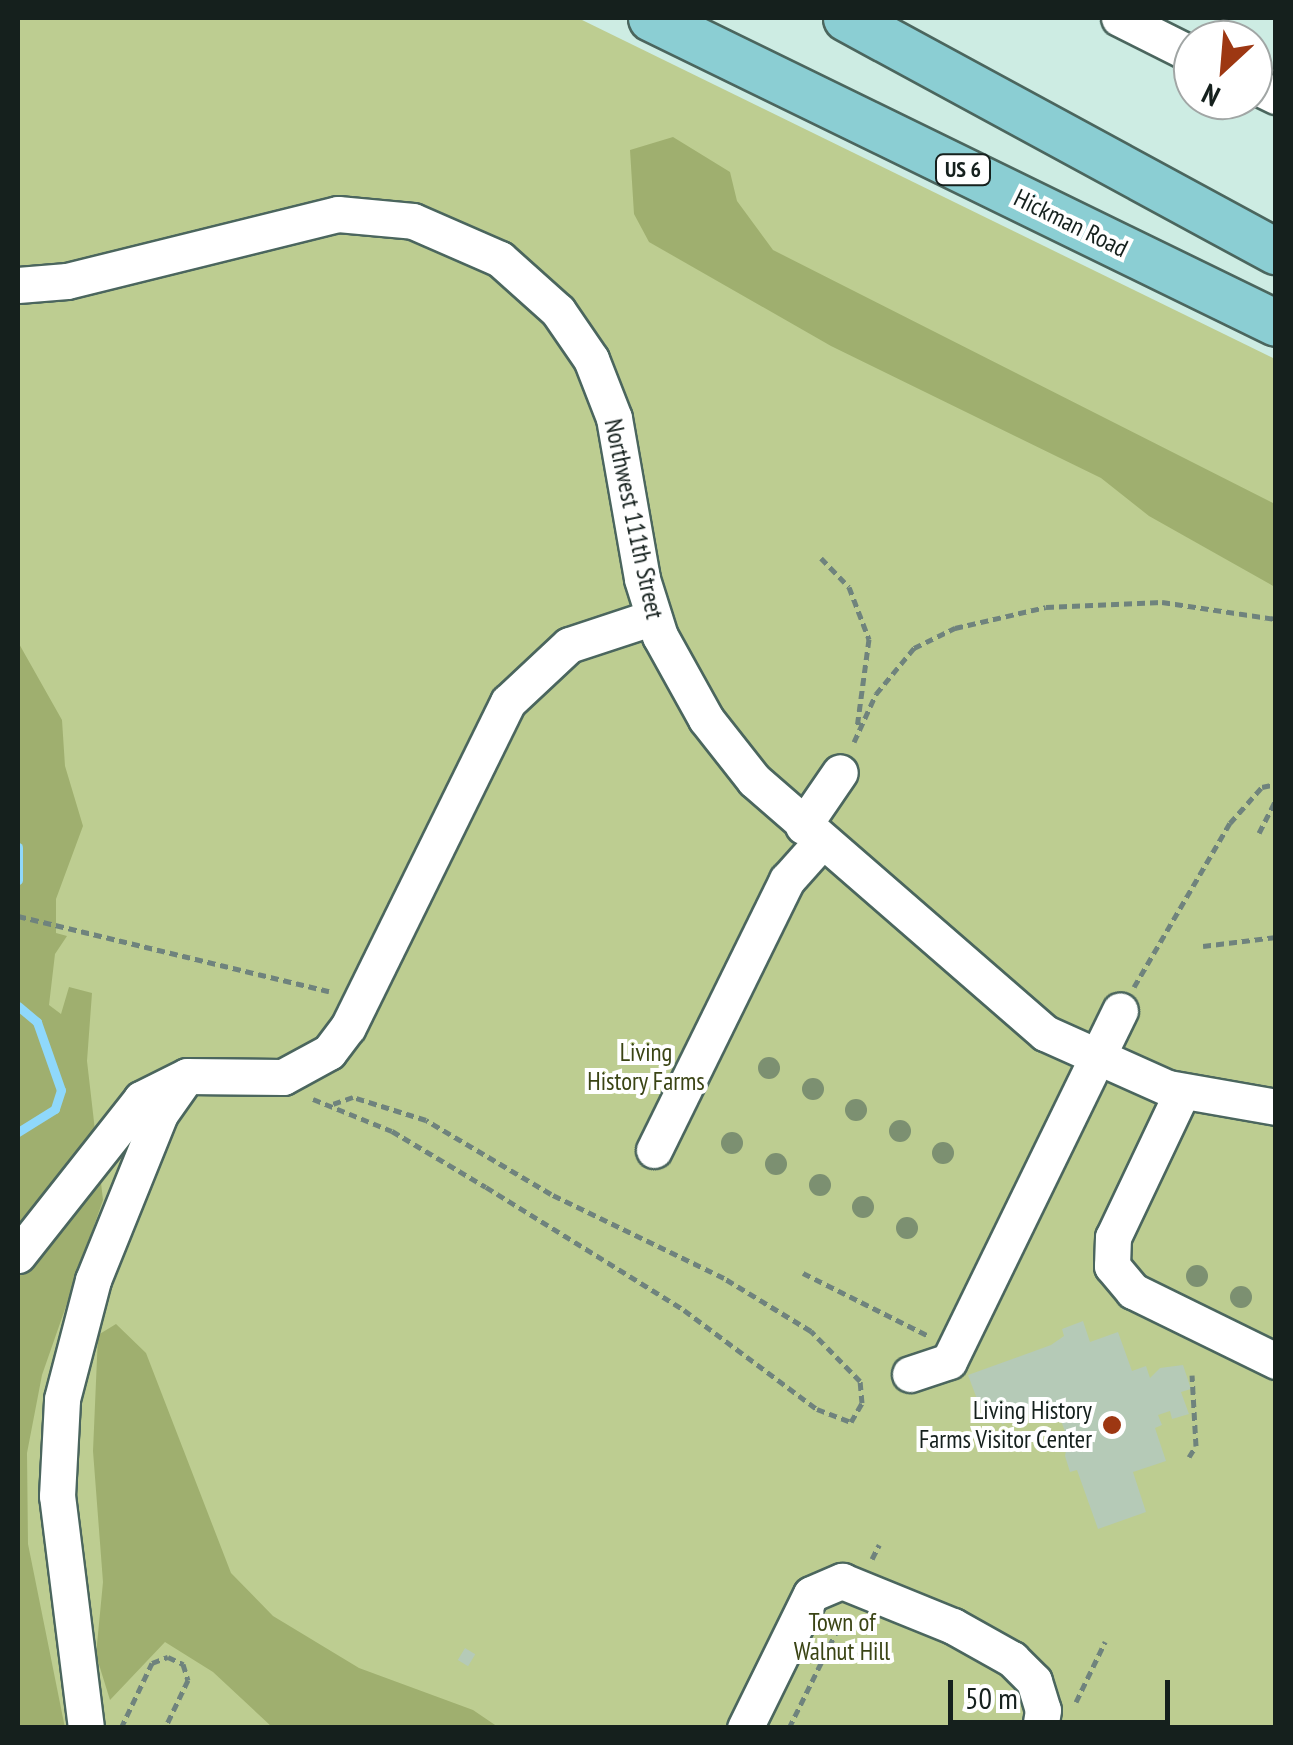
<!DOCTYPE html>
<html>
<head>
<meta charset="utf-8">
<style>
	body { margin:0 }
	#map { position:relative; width:1293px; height:1745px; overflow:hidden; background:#cdece3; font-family:"PT Sans Narrow",sans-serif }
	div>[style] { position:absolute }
	.green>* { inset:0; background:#bdcd91 }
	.forest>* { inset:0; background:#9faf6f }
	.stream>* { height:9px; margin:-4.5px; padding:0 4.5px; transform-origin:4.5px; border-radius:4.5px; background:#8fd8fb }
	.building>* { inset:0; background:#b5cab7; transform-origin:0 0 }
	.path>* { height:5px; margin-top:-2.5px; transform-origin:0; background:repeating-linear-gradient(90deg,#6f837d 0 8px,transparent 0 13px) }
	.roads { filter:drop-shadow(2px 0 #4b665e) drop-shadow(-2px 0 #4b665e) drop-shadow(0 2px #4b665e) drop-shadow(0 -2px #4b665e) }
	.minor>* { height:35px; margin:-17.5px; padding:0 17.5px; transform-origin:17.5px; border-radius:17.5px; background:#fff }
	.major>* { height:45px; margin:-22.5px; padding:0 22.5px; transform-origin:22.5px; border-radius:22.5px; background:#8bced3 }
	.trees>* { width:22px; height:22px; margin:-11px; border-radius:50%; background:#7c9071 }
	.dots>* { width:28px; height:28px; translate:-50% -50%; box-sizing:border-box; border:5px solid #fff; border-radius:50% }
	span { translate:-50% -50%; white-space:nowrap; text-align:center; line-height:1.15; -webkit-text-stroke:8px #fff; paint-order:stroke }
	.shield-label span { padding:2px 8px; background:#fff; border:2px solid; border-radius:8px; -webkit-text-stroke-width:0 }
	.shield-label { font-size:22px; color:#15201d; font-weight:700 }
	.street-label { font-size:25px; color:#15201d }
	.park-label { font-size:25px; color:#3a4414 }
	.poi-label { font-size:25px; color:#15201d }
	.right { translate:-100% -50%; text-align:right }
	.frame { position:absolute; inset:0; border:20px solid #15201d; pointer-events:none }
	.north { position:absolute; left:1173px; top:20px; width:100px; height:100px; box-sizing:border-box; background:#fff; border:2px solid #a1a6a5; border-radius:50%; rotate:206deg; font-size:28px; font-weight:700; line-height:40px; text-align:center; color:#15201d }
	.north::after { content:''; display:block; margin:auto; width:35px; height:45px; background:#9d3712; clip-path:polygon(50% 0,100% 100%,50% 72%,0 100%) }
	.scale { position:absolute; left:948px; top:1680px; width:222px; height:45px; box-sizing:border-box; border:5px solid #15201d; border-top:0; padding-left:12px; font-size:30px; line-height:35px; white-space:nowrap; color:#15201d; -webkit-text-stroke:8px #fff; paint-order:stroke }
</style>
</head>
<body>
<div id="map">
	<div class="green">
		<div style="clip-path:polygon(18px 18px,578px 18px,1275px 359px,1275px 1727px,18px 1727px)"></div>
	</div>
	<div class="forest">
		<div style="clip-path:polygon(673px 137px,730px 172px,737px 201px,773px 250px,1275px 504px,1275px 587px,1149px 516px,1101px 478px,831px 346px,649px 242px,634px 214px,630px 150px)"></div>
		<div style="clip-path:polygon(18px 642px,62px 720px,65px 766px,83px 826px,56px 899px,56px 933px,67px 936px,55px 954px,49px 1005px,61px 1014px,69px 987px,92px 993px,87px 1061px,103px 1200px,42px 1375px,27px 1453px,28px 1544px,65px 1728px,18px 1727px)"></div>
		<div style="clip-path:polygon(116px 1324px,146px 1353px,231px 1573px,273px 1616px,359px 1668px,473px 1710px,498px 1727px,272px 1727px,213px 1672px,165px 1642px,110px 1700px,96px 1655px,103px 1582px,93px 1451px,98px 1335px)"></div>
	</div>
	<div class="stream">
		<div style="left:18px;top:847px;width:33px;rotate:90deg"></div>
		<div style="left:18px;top:1006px;width:25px;rotate:40deg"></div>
		<div style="left:37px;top:1022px;width:72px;rotate:70.6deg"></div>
		<div style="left:61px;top:1090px;width:20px;rotate:108deg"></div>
		<div style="left:55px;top:1109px;width:44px;rotate:148.1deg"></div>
	</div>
	<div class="building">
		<div style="clip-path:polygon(1083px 1321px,1090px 1342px,1118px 1332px,1132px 1371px,1146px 1366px,1150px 1378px,1160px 1368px,1183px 1365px,1191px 1389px,1181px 1392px,1189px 1414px,1172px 1419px,1170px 1411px,1158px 1415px,1162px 1425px,1155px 1428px,1166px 1461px,1133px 1472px,1146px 1512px,1098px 1529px,1077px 1470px,1070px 1472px,1065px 1456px,1068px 1440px,1059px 1415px,1051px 1407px,1002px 1424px,995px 1402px,980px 1407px,968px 1375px,1051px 1345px,1064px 1336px,1062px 1329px)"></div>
		<div style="left:465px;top:1648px;width:12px;height:14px;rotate:31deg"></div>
	</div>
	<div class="path">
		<div style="left:821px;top:558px;width:40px;rotate:46deg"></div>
		<div style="left:849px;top:587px;width:56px;rotate:69deg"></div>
		<div style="left:869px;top:639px;width:90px;rotate:97.7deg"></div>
		<div style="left:854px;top:742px;width:53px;rotate:-65.4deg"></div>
		<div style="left:876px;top:694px;width:60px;rotate:-50.4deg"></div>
		<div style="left:914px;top:648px;width:46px;rotate:-26deg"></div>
		<div style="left:955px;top:628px;width:93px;rotate:-13deg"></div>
		<div style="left:1046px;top:607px;width:116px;rotate:-2.5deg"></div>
		<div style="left:1162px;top:602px;width:115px;rotate:8.5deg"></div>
		<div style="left:1259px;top:833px;width:38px;rotate:-63deg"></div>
		<div style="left:18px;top:916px;width:320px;rotate:13.6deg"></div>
		<div style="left:1203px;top:946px;width:74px;rotate:-7deg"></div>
		<div style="left:1134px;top:987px;width:190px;rotate:-59.7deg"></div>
		<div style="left:1230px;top:823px;width:48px;rotate:-48.4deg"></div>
		<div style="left:1262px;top:787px;width:14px;rotate:-12deg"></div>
		<div style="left:313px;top:1099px;width:85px;rotate:22.1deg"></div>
		<div style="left:392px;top:1131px;width:109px;rotate:30.8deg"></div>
		<div style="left:486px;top:1187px;width:233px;rotate:31.8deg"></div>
		<div style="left:684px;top:1310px;width:166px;rotate:36.7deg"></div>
		<div style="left:817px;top:1409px;width:36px;rotate:21deg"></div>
		<div style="left:851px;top:1422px;width:22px;rotate:-60deg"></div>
		<div style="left:862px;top:1403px;width:22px;rotate:-95deg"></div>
		<div style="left:860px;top:1381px;width:70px;rotate:-134.4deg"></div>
		<div style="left:811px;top:1331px;width:102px;rotate:-148.7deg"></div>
		<div style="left:724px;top:1278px;width:192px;rotate:-154.1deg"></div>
		<div style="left:551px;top:1194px;width:145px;rotate:-149.4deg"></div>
		<div style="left:426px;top:1120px;width:77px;rotate:-162.5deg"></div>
		<div style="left:353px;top:1097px;width:21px;rotate:161deg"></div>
		<div style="left:803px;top:1273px;width:139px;rotate:26.6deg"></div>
		<div style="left:1189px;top:1457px;width:13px;rotate:-58deg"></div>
		<div style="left:1196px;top:1446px;width:71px;rotate:-93.2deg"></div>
		<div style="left:872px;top:1559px;width:16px;rotate:-63deg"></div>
		<div style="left:1076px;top:1702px;width:67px;rotate:-64.2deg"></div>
		<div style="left:121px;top:1728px;width:72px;rotate:-64.5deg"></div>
		<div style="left:152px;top:1663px;width:17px;rotate:-21deg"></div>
		<div style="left:168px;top:1657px;width:17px;rotate:25deg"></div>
		<div style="left:183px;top:1664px;width:17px;rotate:73deg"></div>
		<div style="left:188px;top:1680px;width:53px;rotate:115.6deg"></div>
		<div style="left:789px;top:1728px;width:127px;rotate:-63.8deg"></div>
	</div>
	<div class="roads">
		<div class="minor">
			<div style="left:1119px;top:18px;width:83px;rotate:26.6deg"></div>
			<div style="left:1253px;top:85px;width:25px;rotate:26deg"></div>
			<div style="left:18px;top:285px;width:49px;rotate:-4.7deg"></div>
			<div style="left:67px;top:281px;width:279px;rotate:-13.9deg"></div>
			<div style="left:338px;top:214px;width:75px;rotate:5.3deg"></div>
			<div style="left:413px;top:221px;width:95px;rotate:23.6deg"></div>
			<div style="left:500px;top:259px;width:78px;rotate:41.9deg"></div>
			<div style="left:558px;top:311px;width:58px;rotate:55.5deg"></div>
			<div style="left:591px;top:359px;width:63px;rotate:68.7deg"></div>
			<div style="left:614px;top:418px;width:163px;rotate:80.1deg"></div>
			<div style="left:642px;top:579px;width:60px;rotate:72.5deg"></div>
			<div style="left:660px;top:636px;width:95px;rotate:61deg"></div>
			<div style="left:706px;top:719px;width:78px;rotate:51.8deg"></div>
			<div style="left:754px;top:780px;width:386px;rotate:41deg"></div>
			<div style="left:1045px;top:1033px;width:135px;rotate:24.1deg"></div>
			<div style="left:1168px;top:1088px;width:110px;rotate:10deg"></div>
			<div style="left:803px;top:826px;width:65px;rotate:-55.6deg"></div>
			<div style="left:1182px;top:1092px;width:161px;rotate:115.4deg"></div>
			<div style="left:1113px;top:1237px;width:29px;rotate:92deg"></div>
			<div style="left:1112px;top:1266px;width:33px;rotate:50deg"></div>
			<div style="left:1133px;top:1291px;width:159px;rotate:26.1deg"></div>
			<div style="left:654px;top:1150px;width:301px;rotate:-63.8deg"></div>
			<div style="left:787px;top:880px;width:51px;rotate:-48.2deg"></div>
			<div style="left:18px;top:1255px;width:199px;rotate:-51.7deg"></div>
			<div style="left:141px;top:1099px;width:51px;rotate:-26.6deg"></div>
			<div style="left:187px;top:1076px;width:96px;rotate:0.6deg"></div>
			<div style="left:283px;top:1077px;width:52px;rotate:-28.5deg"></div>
			<div style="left:329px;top:1052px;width:31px;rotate:-53deg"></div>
			<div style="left:348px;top:1027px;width:362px;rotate:-63.8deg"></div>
			<div style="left:508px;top:702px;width:83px;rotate:-43.1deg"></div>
			<div style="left:569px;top:645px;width:89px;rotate:-18.2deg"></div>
			<div style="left:910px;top:1374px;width:41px;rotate:-18.4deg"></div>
			<div style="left:949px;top:1361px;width:390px;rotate:-64deg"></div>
			<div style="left:86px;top:1728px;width:234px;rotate:-97.1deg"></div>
			<div style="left:57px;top:1496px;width:97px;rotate:-87deg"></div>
			<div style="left:62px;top:1399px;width:123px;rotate:-75.4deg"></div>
			<div style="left:93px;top:1280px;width:179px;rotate:-68deg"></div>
			<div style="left:160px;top:1114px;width:45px;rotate:-54.9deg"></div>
			<div style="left:745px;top:1728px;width:149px;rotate:-63.8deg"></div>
			<div style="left:811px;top:1594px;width:34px;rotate:-23deg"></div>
			<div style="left:842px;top:1581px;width:120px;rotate:22.1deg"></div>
			<div style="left:953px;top:1626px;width:68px;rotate:29.2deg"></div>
			<div style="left:1012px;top:1659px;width:31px;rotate:45deg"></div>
			<div style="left:1034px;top:1681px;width:30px;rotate:73deg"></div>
			<div style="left:1043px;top:1710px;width:18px;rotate:99deg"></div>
		</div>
		<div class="major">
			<div style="left:651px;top:18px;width:695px;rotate:26.01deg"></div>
			<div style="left:846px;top:18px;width:489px;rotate:28.5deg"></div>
		</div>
	</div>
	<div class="trees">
		<div style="left:769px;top:1068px"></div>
		<div style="left:813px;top:1089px"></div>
		<div style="left:856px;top:1110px"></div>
		<div style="left:900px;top:1131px"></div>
		<div style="left:732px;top:1143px"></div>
		<div style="left:943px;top:1153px"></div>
		<div style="left:776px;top:1164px"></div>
		<div style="left:820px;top:1185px"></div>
		<div style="left:863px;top:1207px"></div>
		<div style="left:907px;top:1228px"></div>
		<div style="left:1197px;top:1276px"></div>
		<div style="left:1241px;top:1297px"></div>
	</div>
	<div class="dots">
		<div style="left:1112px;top:1425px;background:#9d3712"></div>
	</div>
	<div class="shield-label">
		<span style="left:963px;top:170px">US 6</span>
	</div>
	<div class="street-label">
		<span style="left:1071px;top:223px;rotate:26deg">Hickman Road</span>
		<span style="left:634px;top:519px;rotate:78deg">Northwest 111th Street</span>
	</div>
	<div class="park-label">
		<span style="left:646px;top:1067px">Living<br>History Farms</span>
		<span style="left:842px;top:1637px">Town of<br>Walnut Hill</span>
	</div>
	<div class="poi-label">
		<span class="right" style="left:1092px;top:1425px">Living History<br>Farms Visitor Center</span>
	</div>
	<div class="frame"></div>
	<div class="north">N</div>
	<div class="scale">50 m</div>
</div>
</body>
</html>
